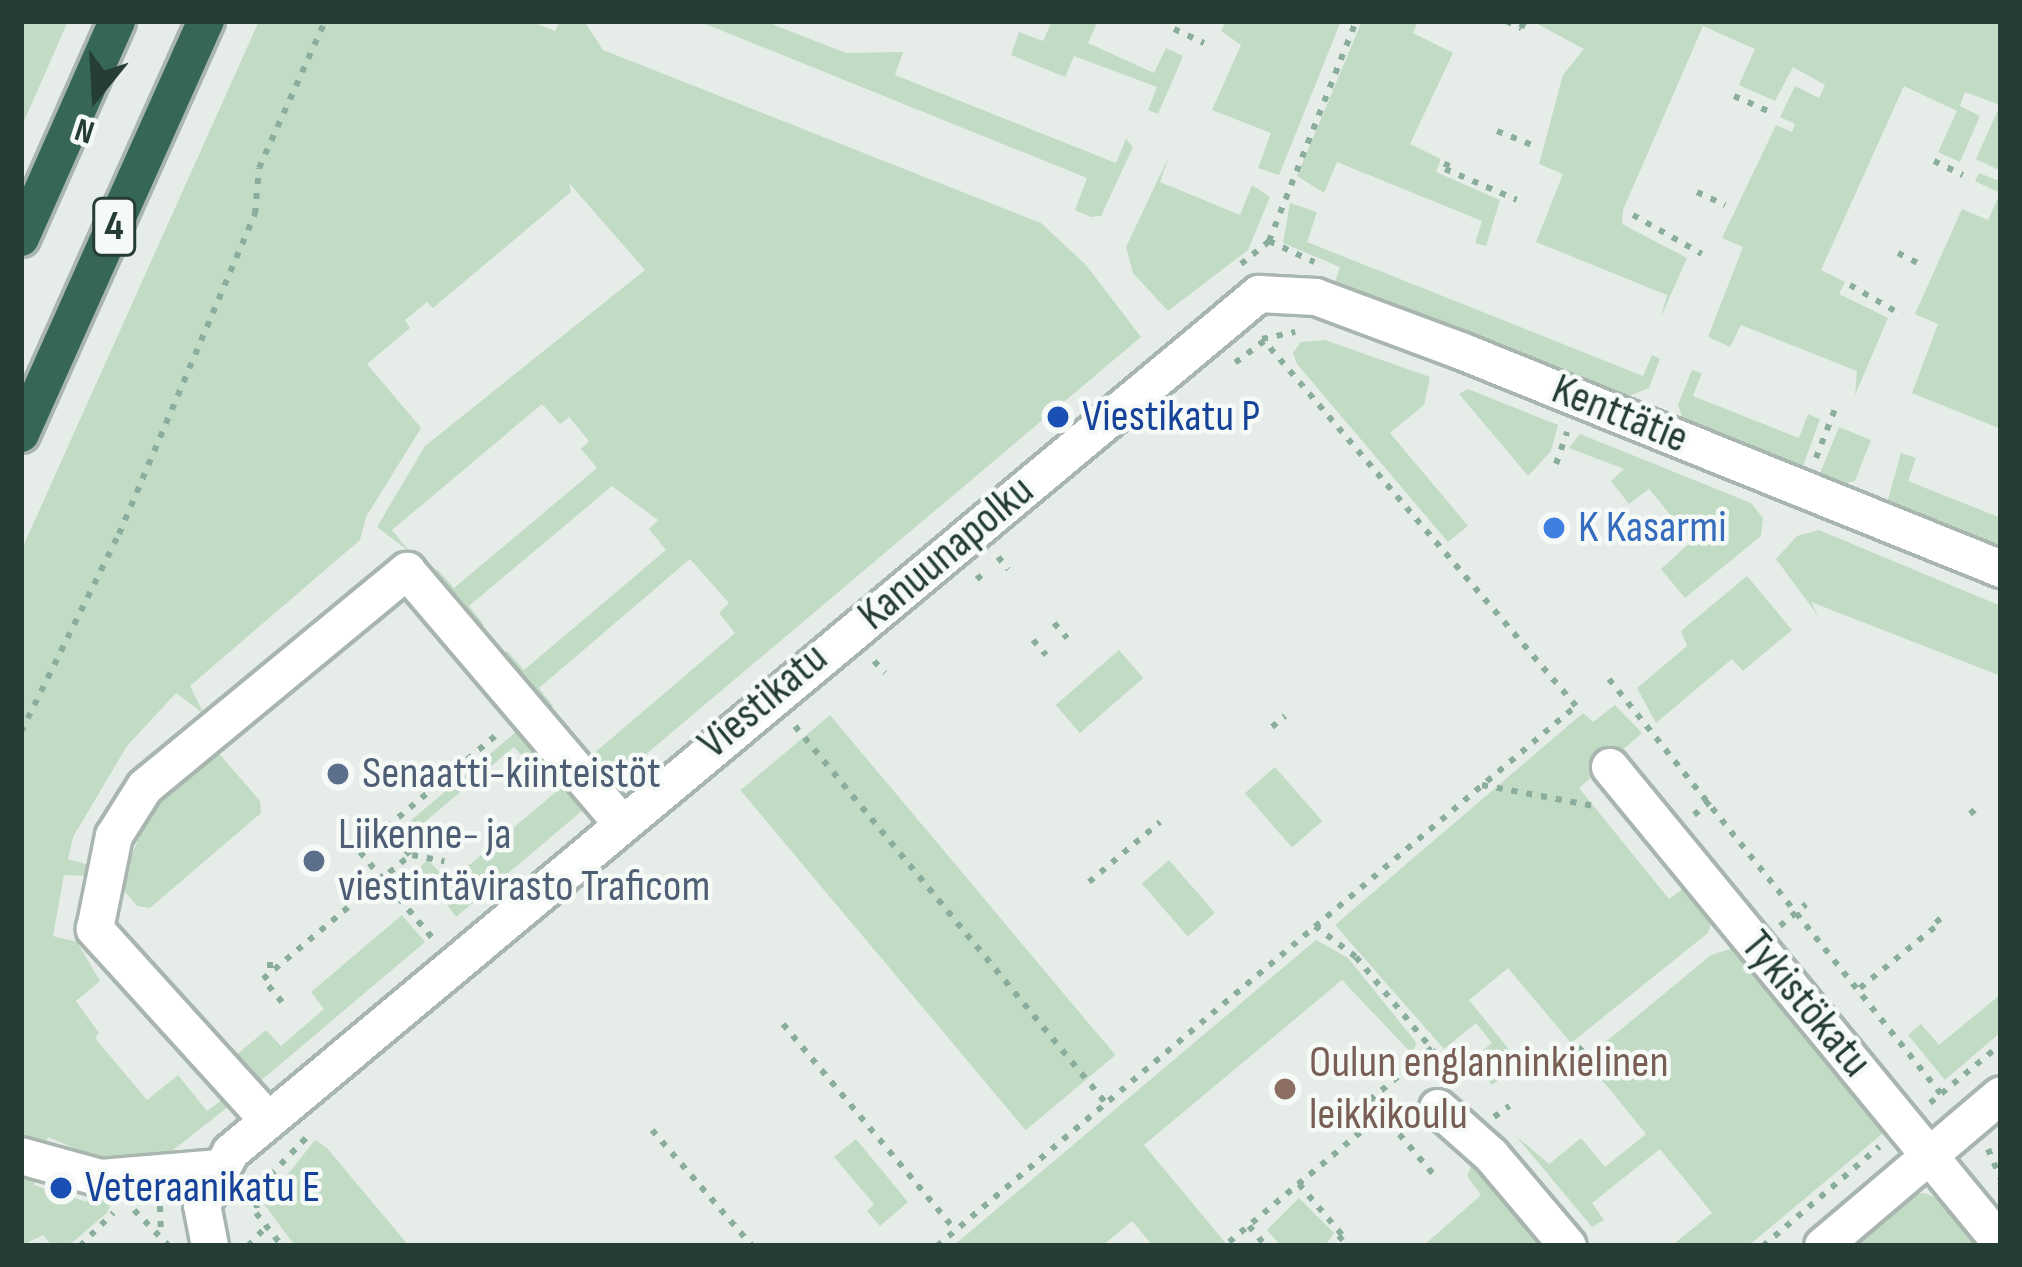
<!DOCTYPE html>
<html>
<head>
<meta charset="utf-8">
<style>
	body { margin:0 }
	#map { position:relative; width:2022px; height:1267px; overflow:hidden; background:#e6ede9; font-family:"Sofia Sans Condensed",sans-serif }
	div>[style] { position:absolute }
	.green>* { inset:0; background:#c1dbc5; transform-origin:0 0 }
	.path>* { height:6px; margin-top:-3px; transform-origin:0; background:repeating-linear-gradient(90deg,#8aad9e 0 6px,transparent 0 15px) }
	.roads { filter:drop-shadow(3px 0 #a9b5af) drop-shadow(-3px 0 #a9b5af) drop-shadow(0 3px #a9b5af) drop-shadow(0 -3px #a9b5af) }
	.minor>* { height:36px; margin:-18px; padding:0 18px; transform-origin:18px; border-radius:18px; background:#fff }
	.highway>* { height:36px; margin:-18px; padding:0 18px; transform-origin:18px; border-radius:18px; background:#356657 }
	.dots>* { width:33px; height:33px; translate:-50% -50%; box-sizing:border-box; border:6px solid #f6faf7; border-radius:50% }
	span { translate:-50% -50%; white-space:nowrap; text-align:center; line-height:1.15; -webkit-text-stroke:9px #f6faf7; paint-order:stroke }
	.shield-label span { padding:3px 9px; background:#f6faf7; border:3px solid; border-radius:9px; -webkit-text-stroke-width:0 }
	.shield-label { font-size:42px; color:#263d35; font-weight:700 }
	.street-label { font-size:45px; color:#263d35 }
	.transit-label { font-size:45px; color:#164399 }
	.left { translate:0 -50%; text-align:left }
	.shop-label { font-size:45px; color:#366cbe }
	.service-label { font-size:45px; color:#4e5e75 }
	.education-label { font-size:45px; color:#785e54 }
	.frame { position:absolute; inset:0; border:24px solid #263d35; pointer-events:none }
	.north { position:absolute; left:36px; top:36px; width:120px; height:120px; -webkit-text-stroke:9px #f6faf7; paint-order:stroke; rotate:198deg; font-size:33px; font-weight:700; line-height:48px; text-align:center; color:#263d35 }
	.north::after { content:''; display:block; margin:auto; width:42px; height:54px; background:#263d35; clip-path:polygon(50% 0,100% 100%,50% 72%,0 100%) }
</style>
</head>
<body>
<div id="map">
	<div class="green">
		<div style="clip-path:polygon(21px 21px,68px 21px,21px 128px)"></div>
		<div style="clip-path:polygon(259px 21px,530px 21px,555px 31px,560px 21px,584px 21px,603px 50px,1041px 223px,1086px 265px,1141px 337px,607px 787px,585px 761px,735px 633px,719px 613px,729px 603px,690px 559px,539px 688px,553px 706px,545px 713px,499px 658px,507px 651px,524px 670px,666px 550px,649px 529px,658px 520px,612px 486px,469px 606px,484px 625px,476px 632px,429px 576px,437px 569px,454px 588px,597px 468px,581px 449px,589px 441px,569px 417px,560px 424px,542px 404px,392px 530px,410px 552px,377px 527px,425px 446px,645px 270px,569px 183px,571px 192px,433px 308px,427px 302px,405px 320px,410px 328px,367px 364px,421px 428px,366px 517px,360px 540px,190px 686px,204px 714px,176px 693px,127px 746px,73px 837px,68px 859px,86px 864px,88px 876px,64px 875px,53px 936px,77px 942px,100px 981px,76px 1001px,99px 1033px,95px 1038px,147px 1100px,178px 1075px,207px 1111px,223px 1099px,228px 1107px,159px 1161px,102px 1160px,48px 1137px,44px 1144px,21px 1136px,21px 551px)"></div>
		<div style="clip-path:polygon(698px 21px,764px 21px,846px 53px,903px 52px,895px 75px,1116px 163px,1126px 139px,1133px 147px,1101px 216px,1091px 217px,1075px 210px,1087px 178px)"></div>
		<div style="clip-path:polygon(1052px 21px,1098px 21px,1088px 43px,1154px 73px,1166px 48px,1183px 56px,1158px 114px,1148px 110px,1157px 87px,1074px 56px,1065px 77px,1011px 55px,1019px 32px,1043px 41px)"></div>
		<div style="clip-path:polygon(1226px 21px,1341px 21px,1279px 175px,1258px 168px,1271px 133px,1212px 110px,1241px 45px,1221px 31px)"></div>
		<div style="clip-path:polygon(1362px 21px,1418px 21px,1413px 33px,1453px 53px,1410px 144px,1441px 159px,1436px 172px,1500px 200px,1486px 246px,1475px 243px,1482px 221px,1337px 162px,1324px 193px,1297px 176px)"></div>
		<div style="clip-path:polygon(1532px 21px,2001px 21px,2001px 171px,1976px 159px,2000px 105px,1965px 92px,1960px 106px,1980px 116px,1960px 162px,1938px 152px,1957px 111px,1904px 86px,1821px 270px,1845px 282px,1839px 294px,1888px 318px,1855px 395px,1857px 371px,1741px 325px,1730px 347px,1708px 337px,1743px 247px,1722px 238px,1776px 125px,1792px 132px,1795px 124px,1780px 117px,1795px 86px,1819px 98px,1825px 85px,1793px 67px,1775px 101px,1739px 85px,1755px 49px,1703px 26px,1623px 210px,1622px 224px,1687px 258px,1661px 317px,1667px 295px,1536px 242px,1563px 174px,1539px 164px,1563px 75px,1584px 49px)"></div>
		<div style="clip-path:polygon(1169px 156px,1160px 182px,1240px 215px,1252px 185px,1270px 197px,1248px 250px,1168px 311px,1133px 273px,1126px 247px)"></div>
		<div style="clip-path:polygon(1979px 173px,1997px 180px,2001px 173px,2001px 429px,1912px 393px,1938px 324px,1915px 314px,1962px 209px,1988px 220px,2000px 193px,1975px 181px)"></div>
		<div style="clip-path:polygon(1290px 203px,1317px 212px,1307px 242px,1643px 376px,1652px 355px,1660px 359px,1649px 388px,1624px 398px,1335px 282px,1340px 267px,1283px 243px)"></div>
		<div style="clip-path:polygon(1325px 340px,1430px 377px,1424px 405px,1390px 433px,1468px 526px,1448px 542px,1297px 364px,1293px 353px,1301px 342px)"></div>
		<div style="clip-path:polygon(1692px 370px,1702px 373px,1693px 396px,1799px 438px,1808px 414px,1820px 419px,1802px 469px,1684px 422px,1678px 405px)"></div>
		<div style="clip-path:polygon(1468px 389px,1558px 425px,1551px 451px,1528px 476px,1459px 394px)"></div>
		<div style="clip-path:polygon(1839px 427px,1871px 440px,1855px 481px,1840px 485px,1819px 476px)"></div>
		<div style="clip-path:polygon(1580px 434px,1751px 503px,1763px 518px,1761px 536px,1685px 598px,1661px 569px,1692px 541px,1649px 489px,1629px 504px,1611px 481px,1624px 469px,1569px 448px)"></div>
		<div style="clip-path:polygon(1901px 453px,1916px 458px,1908px 481px,2001px 518px,2001px 549px,1887px 503px)"></div>
		<div style="clip-path:polygon(1819px 530px,2001px 606px,2001px 676px,1811px 602px,1819px 617px,1776px 559px,1797px 536px)"></div>
		<div style="clip-path:polygon(1747px 576px,1792px 630px,1743px 671px,1732px 659px,1656px 723px,1637px 688px,1687px 646px,1681px 631px)"></div>
		<div style="left:1119px;top:650px;width:37px;height:84px;rotate:49deg"></div>
		<div style="clip-path:polygon(1615px 705px,1642px 733px,1579px 788px,1669px 899px,1687px 886px,1714px 914px,1708px 933px,1571px 1043px,1508px 968px,1469px 1000px,1520px 1063px,1492px 1085px,1472px 1060px,1492px 1043px,1476px 1023px,1444px 1049px,1335px 925px,1583px 713px,1593px 722px)"></div>
		<div style="left:830px;top:715px;width:444px;height:117px;rotate:50deg"></div>
		<div style="clip-path:polygon(517px 731px,541px 759px,532px 767px,514px 747px,408px 836px,402px 828px)"></div>
		<div style="clip-path:polygon(216px 750px,260px 801px,261px 813px,150px 908px,137px 906px,119px 885px,142px 830px,156px 805px)"></div>
		<div style="left:1275px;top:767px;width:72px;height:40px;rotate:49deg"></div>
		<div style="clip-path:polygon(563px 786px,583px 810px,456px 917px,419px 868px,428px 860px,449px 882px)"></div>
		<div style="left:1169px;top:860px;width:70px;height:36px;rotate:49deg"></div>
		<div style="clip-path:polygon(402px 915px,425px 942px,257px 1084px,234px 1057px,266px 1030px,281px 1046px,324px 1009px,311px 992px)"></div>
		<div style="clip-path:polygon(1316px 940px,1348px 958px,1416px 1042px,1413px 1055px,1342px 980px,1144px 1145px,1228px 1246px,1153px 1246px,1132px 1221px,1102px 1246px,953px 1246px)"></div>
		<div style="clip-path:polygon(1731px 949px,1888px 1129px,1748px 1246px,1671px 1246px,1712px 1213px,1660px 1149px,1592px 1203px,1604px 1220px,1592px 1227px,1516px 1136px,1549px 1164px,1581px 1138px,1605px 1167px,1646px 1134px,1585px 1059px,1711px 955px)"></div>
		<div style="clip-path:polygon(2001px 994px,2001px 1032px,1945px 1080px,1908px 1035px,1921px 1024px,1939px 1045px)"></div>
		<div style="clip-path:polygon(856px 1139px,908px 1202px,880px 1226px,867px 1211px,874px 1204px,834px 1157px)"></div>
		<div style="clip-path:polygon(315px 1140px,327px 1148px,409px 1246px,295px 1246px,264px 1204px)"></div>
		<div style="clip-path:polygon(1473px 1161px,1550px 1246px,1423px 1246px,1481px 1195px,1467px 1176px)"></div>
		<div style="clip-path:polygon(21px 1169px,36px 1174px,34px 1185px,87px 1202px,91px 1192px,113px 1199px,107px 1213px,68px 1246px,52px 1246px,43px 1235px,21px 1246px)"></div>
		<div style="clip-path:polygon(1925px 1193px,1947px 1203px,1984px 1246px,1844px 1246px,1905px 1196px)"></div>
		<div style="clip-path:polygon(1299px 1198px,1334px 1233px,1325px 1246px,1281px 1246px,1267px 1230px)"></div>
	</div>
	<div class="path">
		<div style="left:1506px;top:21px;width:17px;rotate:25deg"></div>
		<div style="left:1521px;top:28px;width:8px;rotate:-60deg"></div>
		<div style="left:1174px;top:29px;width:33px;rotate:25deg"></div>
		<div style="left:1734px;top:96px;width:39px;rotate:24deg"></div>
		<div style="left:1497px;top:131px;width:43px;rotate:21.8deg"></div>
		<div style="left:1934px;top:161px;width:32px;rotate:26deg"></div>
		<div style="left:1448px;top:162px;width:8px;rotate:113deg"></div>
		<div style="left:1445px;top:169px;width:78px;rotate:23.3deg"></div>
		<div style="left:1697px;top:192px;width:31px;rotate:25deg"></div>
		<div style="left:1633px;top:215px;width:79px;rotate:29.5deg"></div>
		<div style="left:1269px;top:241px;width:50px;rotate:25deg"></div>
		<div style="left:1898px;top:253px;width:29px;rotate:27deg"></div>
		<div style="left:1241px;top:264px;width:36px;rotate:-39deg"></div>
		<div style="left:1269px;top:241px;width:237px;rotate:-68.4deg"></div>
		<div style="left:1850px;top:285px;width:60px;rotate:30deg"></div>
		<div style="left:1262px;top:339px;width:34px;rotate:-12deg"></div>
		<div style="left:1816px;top:458px;width:53px;rotate:-68.8deg"></div>
		<div style="left:1556px;top:464px;width:34px;rotate:-71deg"></div>
		<div style="left:998px;top:557px;width:16px;rotate:50deg"></div>
		<div style="left:977px;top:575px;width:15px;rotate:48deg"></div>
		<div style="left:1054px;top:623px;width:20px;rotate:49deg"></div>
		<div style="left:1033px;top:640px;width:20px;rotate:49deg"></div>
		<div style="left:874px;top:661px;width:16px;rotate:47deg"></div>
		<div style="left:1609px;top:679px;width:538px;rotate:51.34deg"></div>
		<div style="left:795px;top:726px;width:489px;rotate:50.5deg"></div>
		<div style="left:1272px;top:727px;width:17px;rotate:-40deg"></div>
		<div style="left:21px;top:732px;width:221px;rotate:-63.7deg"></div>
		<div style="left:119px;top:534px;width:348px;rotate:-67deg"></div>
		<div style="left:255px;top:214px;width:46px;rotate:-85deg"></div>
		<div style="left:259px;top:168px;width:161px;rotate:-65.8deg"></div>
		<div style="left:1482px;top:785px;width:114px;rotate:10.6deg"></div>
		<div style="left:1970px;top:814px;width:8px;rotate:-40deg"></div>
		<div style="left:1694px;top:815px;width:29px;rotate:-41deg"></div>
		<div style="left:360px;top:852px;width:115px;rotate:49.9deg"></div>
		<div style="left:412px;top:855px;width:33px;rotate:11deg"></div>
		<div style="left:1089px;top:882px;width:93px;rotate:-40.2deg"></div>
		<div style="left:1315px;top:926px;width:51px;rotate:37.1deg"></div>
		<div style="left:1356px;top:957px;width:156px;rotate:50.5deg"></div>
		<div style="left:1780px;top:926px;width:34px;rotate:-40deg"></div>
		<div style="left:267px;top:965px;width:12px"></div>
		<div style="left:1860px;top:988px;width:103px;rotate:-39.1deg"></div>
		<div style="left:1940px;top:923px;width:14px;rotate:-129deg"></div>
		<div style="left:282px;top:1002px;width:30px;rotate:-130deg"></div>
		<div style="left:263px;top:979px;width:192px;rotate:-40.1deg"></div>
		<div style="left:410px;top:855px;width:36px;rotate:-129deg"></div>
		<div style="left:387px;top:827px;width:150px;rotate:-40.1deg"></div>
		<div style="left:783px;top:1024px;width:268px;rotate:50.1deg"></div>
		<div style="left:1432px;top:1048px;width:81px;rotate:140deg"></div>
		<div style="left:1370px;top:1100px;width:99px;rotate:49.5deg"></div>
		<div style="left:1578px;top:1051px;width:14px;rotate:-39deg"></div>
		<div style="left:1930px;top:1103px;width:92px;rotate:-39.7deg"></div>
		<div style="left:1494px;top:1117px;width:19px;rotate:-36deg"></div>
		<div style="left:652px;top:1130px;width:153px;rotate:49.2deg"></div>
		<div style="left:1988px;top:1149px;width:33px;rotate:67deg"></div>
		<div style="left:1299px;top:1184px;width:68px;rotate:49.8deg"></div>
		<div style="left:1343px;top:1236px;width:15px;rotate:138deg"></div>
		<div style="left:260px;top:1186px;width:69px;rotate:-46.2deg"></div>
		<div style="left:259px;top:1187px;width:26px;rotate:97deg"></div>
		<div style="left:256px;top:1213px;width:42px;rotate:51.8deg"></div>
		<div style="left:160px;top:1206px;width:30px;rotate:88deg"></div>
		<div style="left:134px;top:1210px;width:50px;rotate:45.8deg"></div>
		<div style="left:1249px;top:1226px;width:26px;rotate:50deg"></div>
		<div style="left:1229px;top:1242px;width:199px;rotate:-39.9deg"></div>
		<div style="left:80px;top:1246px;width:47px;rotate:-45deg"></div>
		<div style="left:248px;top:1246px;width:26px;rotate:-47deg"></div>
		<div style="left:937px;top:1246px;width:837px;rotate:-40.2deg"></div>
		<div style="left:1576px;top:706px;width:480px;rotate:-130.5deg"></div>
		<div style="left:1264px;top:341px;width:36px;rotate:143deg"></div>
		<div style="left:1763px;top:1246px;width:153px;rotate:-40.5deg"></div>
	</div>
	<div class="roads">
		<div class="minor">
			<div style="left:1610px;top:767px;width:616px;rotate:50.6deg"></div>
			<div style="left:1438px;top:1108px;width:71px;rotate:41.6deg"></div>
			<div style="left:1491px;top:1155px;width:119px;rotate:49.8deg"></div>
			<div style="left:268px;top:1120px;width:258px;rotate:-132.2deg"></div>
			<div style="left:95px;top:929px;width:95px;rotate:-78.5deg"></div>
			<div style="left:114px;top:836px;width:58px;rotate:-57.7deg"></div>
			<div style="left:145px;top:787px;width:340px;rotate:-39.5deg"></div>
			<div style="left:407px;top:571px;width:328px;rotate:49.6deg"></div>
			<div style="left:21px;top:1156px;width:83px;rotate:15.4deg"></div>
			<div style="left:101px;top:1178px;width:116px;rotate:-4.9deg"></div>
			<div style="left:210px;top:1246px;width:42px;rotate:-101deg"></div>
			<div style="left:202px;top:1205px;width:60px;rotate:-61.3deg"></div>
			<div style="left:231px;top:1152px;width:1339px;rotate:-39.85deg"></div>
			<div style="left:1259px;top:294px;width:57px;rotate:3deg"></div>
			<div style="left:1316px;top:297px;width:155px;rotate:20.4deg"></div>
			<div style="left:1461px;top:351px;width:582px;rotate:21.98deg"></div>
			<div style="left:1823px;top:1246px;width:233px;rotate:-40.3deg"></div>
		</div>
		<div class="highway">
			<div style="left:21px;top:238px;width:237px;rotate:-66.1deg"></div>
			<div style="left:21px;top:434px;width:453px;rotate:-65.9deg"></div>
		</div>
	</div>
	<div class="dots">
		<div style="left:1058px;top:417px;background:#1a4fb4"></div>
		<div style="left:1554px;top:528px;background:#3f7fe0"></div>
		<div style="left:338px;top:774px;background:#5c6f8a"></div>
		<div style="left:314px;top:861px;background:#5c6f8a"></div>
		<div style="left:1285px;top:1089px;background:#8d6e63"></div>
		<div style="left:61px;top:1188px;background:#1a4fb4"></div>
	</div>
	<div class="shield-label">
		<span style="left:114px;top:227px">4</span>
	</div>
	<div class="street-label">
		<span style="left:1620px;top:414px;rotate:22deg">Kenttätie</span>
		<span style="left:946px;top:553px;rotate:-40deg">Kanuunapolku</span>
		<span style="left:763px;top:701px;rotate:-40deg">Viestikatu</span>
		<span style="left:1806px;top:1004px;rotate:50deg">Tykistökatu</span>
	</div>
	<div class="transit-label">
		<span class="left" style="left:1082px;top:417px">Viestikatu P</span>
		<span class="left" style="left:85px;top:1188px">Veteraanikatu E</span>
	</div>
	<div class="shop-label">
		<span class="left" style="left:1578px;top:528px">K Kasarmi</span>
	</div>
	<div class="service-label">
		<span class="left" style="left:362px;top:774px">Senaatti-kiinteistöt</span>
		<span class="left" style="left:338px;top:861px">Liikenne- ja<br>viestintävirasto Traficom</span>
	</div>
	<div class="education-label">
		<span class="left" style="left:1309px;top:1089px">Oulun englanninkielinen<br>leikkikoulu</span>
	</div>
	<div class="frame"></div>
	<div class="north">N</div>
</div>
</body>
</html>
